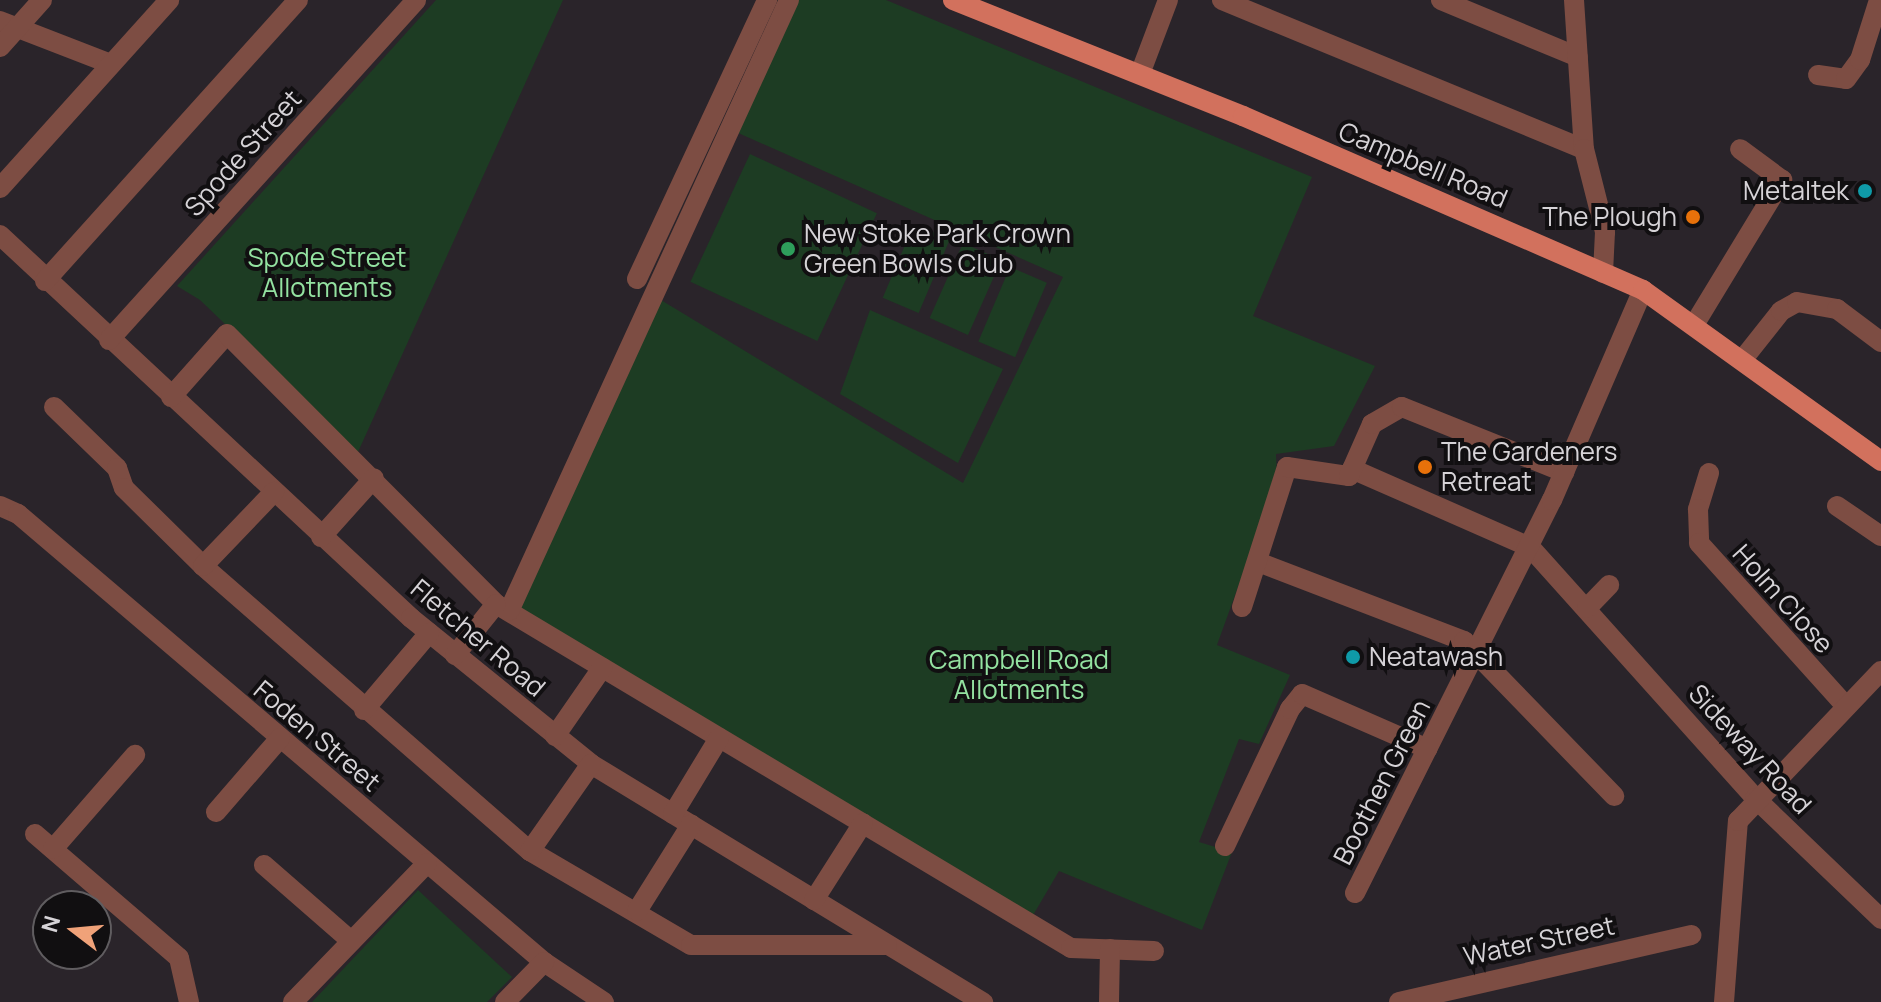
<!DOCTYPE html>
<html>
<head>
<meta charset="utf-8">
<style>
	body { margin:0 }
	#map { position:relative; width:1881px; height:1002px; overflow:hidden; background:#2a242a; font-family:Manrope,sans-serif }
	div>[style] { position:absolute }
	.green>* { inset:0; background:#1d3c23; transform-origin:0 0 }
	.minor>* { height:20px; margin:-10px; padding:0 10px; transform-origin:10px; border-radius:10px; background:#7d4d43 }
	.major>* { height:20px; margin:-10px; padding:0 10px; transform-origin:10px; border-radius:10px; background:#d2715d }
	.dots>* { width:22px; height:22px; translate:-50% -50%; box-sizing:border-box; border:4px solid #110f11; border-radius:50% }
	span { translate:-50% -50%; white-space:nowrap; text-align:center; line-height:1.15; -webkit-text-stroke:8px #110f11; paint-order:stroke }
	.street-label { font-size:26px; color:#d6d3d7 }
	.poi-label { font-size:26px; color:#d6d3d7 }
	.right { translate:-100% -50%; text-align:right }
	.left { translate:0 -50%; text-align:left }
	.park-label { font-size:26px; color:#94e2a1 }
	.north { position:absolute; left:32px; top:890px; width:80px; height:80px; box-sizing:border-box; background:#110f11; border:2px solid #605d60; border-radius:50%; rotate:286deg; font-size:22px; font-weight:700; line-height:32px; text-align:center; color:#d6d3d7 }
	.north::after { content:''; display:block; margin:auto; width:28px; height:36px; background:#f0a279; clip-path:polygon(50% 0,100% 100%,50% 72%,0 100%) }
</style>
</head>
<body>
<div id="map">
	<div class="green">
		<div style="clip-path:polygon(436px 0,563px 0,358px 452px,200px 300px,177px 286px)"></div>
		<div style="clip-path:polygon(795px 0,886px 0,1312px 177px,1253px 316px,1375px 366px,1334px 446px,1276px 454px,1277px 479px,1217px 645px,1290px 675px,1259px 744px,1239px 739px,1199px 842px,1232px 852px,1202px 930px,1059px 871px,1032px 917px,519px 610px,656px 297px,963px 483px,1063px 277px,736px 132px)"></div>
		<div style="left:750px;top:154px;width:140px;height:141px;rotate:25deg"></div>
		<div style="left:914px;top:224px;width:39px;height:80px;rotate:23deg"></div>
		<div style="left:963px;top:243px;width:42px;height:82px;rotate:24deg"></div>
		<div style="left:1010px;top:267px;width:40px;height:81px;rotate:23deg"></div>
		<div style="clip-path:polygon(870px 310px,1003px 369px,958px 463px,840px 394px)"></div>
		<div style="clip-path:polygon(418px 890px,512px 977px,487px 1002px,312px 1002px)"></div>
	</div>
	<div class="minor">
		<div style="left:1222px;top:0;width:391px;rotate:22.4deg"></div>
		<div style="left:1441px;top:0;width:148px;rotate:22.6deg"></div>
		<div style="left:1574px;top:0;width:149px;rotate:86.2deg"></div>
		<div style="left:1584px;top:149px;width:86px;rotate:75.8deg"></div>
		<div style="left:1605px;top:232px;width:41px;rotate:92.8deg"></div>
		<div style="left:0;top:21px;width:119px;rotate:21.2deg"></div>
		<div style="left:0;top:47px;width:63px;rotate:-48.2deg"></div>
		<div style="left:1140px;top:74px;width:79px;rotate:-69.3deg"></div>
		<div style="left:1818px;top:75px;width:28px;rotate:8deg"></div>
		<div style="left:1846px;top:79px;width:24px;rotate:-54deg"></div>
		<div style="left:1860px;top:60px;width:63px;rotate:-72.4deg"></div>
		<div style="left:0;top:188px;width:253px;rotate:-48deg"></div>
		<div style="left:0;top:235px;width:562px;rotate:42.98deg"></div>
		<div style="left:411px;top:618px;width:232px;rotate:39deg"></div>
		<div style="left:591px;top:764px;width:459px;rotate:31.3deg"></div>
		<div style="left:637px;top:279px;width:308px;rotate:-65deg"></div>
		<div style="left:45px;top:281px;width:378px;rotate:-48deg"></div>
		<div style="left:1694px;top:325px;width:170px;rotate:-58.7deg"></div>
		<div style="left:1782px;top:180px;width:52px;rotate:-143.6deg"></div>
		<div style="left:109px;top:340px;width:458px;rotate:-47.9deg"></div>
		<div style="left:1743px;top:359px;width:61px;rotate:-51.6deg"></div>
		<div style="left:1781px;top:311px;width:18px;rotate:-29deg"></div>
		<div style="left:1797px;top:302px;width:41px;rotate:9.9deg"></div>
		<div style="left:1837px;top:309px;width:55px;rotate:36.9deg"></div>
		<div style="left:171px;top:397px;width:84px;rotate:-48.4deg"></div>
		<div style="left:227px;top:334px;width:381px;rotate:45.1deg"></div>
		<div style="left:496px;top:604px;width:670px;rotate:30.89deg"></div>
		<div style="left:1071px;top:948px;width:83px;rotate:2.1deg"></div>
		<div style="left:54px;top:407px;width:88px;rotate:44.1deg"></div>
		<div style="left:117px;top:468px;width:21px;rotate:71deg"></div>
		<div style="left:124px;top:488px;width:111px;rotate:44.6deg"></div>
		<div style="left:203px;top:566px;width:434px;rotate:41.1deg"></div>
		<div style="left:530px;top:851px;width:186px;rotate:30.3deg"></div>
		<div style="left:691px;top:945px;width:196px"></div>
		<div style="left:1352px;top:469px;width:194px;rotate:23.7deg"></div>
		<div style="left:1530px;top:547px;width:337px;rotate:48.1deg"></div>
		<div style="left:1755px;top:798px;width:175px;rotate:43.8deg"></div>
		<div style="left:1709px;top:473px;width:38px;rotate:107deg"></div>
		<div style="left:1698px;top:509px;width:34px;rotate:88deg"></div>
		<div style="left:1699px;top:543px;width:218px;rotate:48deg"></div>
		<div style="left:0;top:506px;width:20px;rotate:24deg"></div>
		<div style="left:18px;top:514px;width:691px;rotate:40.42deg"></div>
		<div style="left:544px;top:962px;width:72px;rotate:33.7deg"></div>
		<div style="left:1837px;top:506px;width:53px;rotate:34.3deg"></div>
		<div style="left:321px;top:537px;width:79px;rotate:-48.1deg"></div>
		<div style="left:1258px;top:562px;width:221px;rotate:21deg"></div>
		<div style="left:1464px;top:641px;width:216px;rotate:45.9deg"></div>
		<div style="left:203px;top:566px;width:103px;rotate:-46.2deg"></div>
		<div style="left:1242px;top:607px;width:147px;rotate:-72.2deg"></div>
		<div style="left:1287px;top:467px;width:63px;rotate:8.3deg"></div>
		<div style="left:1349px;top:476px;width:57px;rotate:-66.1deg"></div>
		<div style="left:1372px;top:424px;width:34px;rotate:-30deg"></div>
		<div style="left:1402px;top:407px;width:175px;rotate:21.9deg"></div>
		<div style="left:1587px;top:608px;width:32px;rotate:-46deg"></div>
		<div style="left:509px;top:611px;width:672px;rotate:-65.38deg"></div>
		<div style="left:455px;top:655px;width:65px;rotate:-51.2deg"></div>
		<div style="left:364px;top:710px;width:101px;rotate:-49.8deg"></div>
		<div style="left:555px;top:736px;width:83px;rotate:-55.3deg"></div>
		<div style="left:216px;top:812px;width:98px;rotate:-49.1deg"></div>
		<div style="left:673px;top:814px;width:89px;rotate:-58.8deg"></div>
		<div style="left:35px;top:834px;width:190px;rotate:40.7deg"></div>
		<div style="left:179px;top:958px;width:45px;rotate:77.2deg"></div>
		<div style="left:1225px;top:846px;width:152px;rotate:-64.6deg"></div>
		<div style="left:1290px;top:709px;width:19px;rotate:-51deg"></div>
		<div style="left:1302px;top:694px;width:137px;rotate:23.6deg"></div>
		<div style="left:53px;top:849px;width:125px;rotate:-48.9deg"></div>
		<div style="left:530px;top:851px;width:106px;rotate:-55deg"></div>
		<div style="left:264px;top:865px;width:116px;rotate:41.1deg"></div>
		<div style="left:1355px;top:893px;width:440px;rotate:-63.4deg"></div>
		<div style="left:1552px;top:500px;width:229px;rotate:-66.6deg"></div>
		<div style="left:814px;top:900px;width:91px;rotate:-57.5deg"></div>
		<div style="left:637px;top:911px;width:102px;rotate:-57.9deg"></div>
		<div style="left:293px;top:1002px;width:193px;rotate:-46deg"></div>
		<div style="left:505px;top:1002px;width:56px;rotate:-45.7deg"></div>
		<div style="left:1109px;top:1002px;width:53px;rotate:-88.9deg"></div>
		<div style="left:1399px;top:1002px;width:300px;rotate:-12.9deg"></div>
		<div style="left:1724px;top:1002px;width:182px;rotate:-85.6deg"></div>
		<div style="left:1738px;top:821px;width:207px;rotate:-46.4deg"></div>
	</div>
	<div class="major">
		<div style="left:953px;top:0;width:312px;rotate:21.8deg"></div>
		<div style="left:1243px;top:116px;width:436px;rotate:23.5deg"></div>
		<div style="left:1643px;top:290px;width:293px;rotate:35.7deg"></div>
	</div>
	<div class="dots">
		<div style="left:1865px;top:191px;background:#0f9aa8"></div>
		<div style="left:1693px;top:217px;background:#e8710a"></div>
		<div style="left:788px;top:249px;background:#2e9e5b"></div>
		<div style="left:1425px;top:467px;background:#e8710a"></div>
		<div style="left:1353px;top:657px;background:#0f9aa8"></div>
	</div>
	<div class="street-label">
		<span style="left:243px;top:153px;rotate:-48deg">Spode Street</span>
		<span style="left:1423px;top:165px;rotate:23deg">Campbell Road</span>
		<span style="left:1783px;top:599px;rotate:48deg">Holm Close</span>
		<span style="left:478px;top:638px;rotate:40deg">Fletcher Road</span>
		<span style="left:317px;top:736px;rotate:40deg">Foden Street</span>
		<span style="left:1750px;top:749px;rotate:47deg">Sideway Road</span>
		<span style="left:1382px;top:782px;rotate:-63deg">Boothen Green</span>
		<span style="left:1539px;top:941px;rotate:-12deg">Water Street</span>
	</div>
	<div class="poi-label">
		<span class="right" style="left:1849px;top:191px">Metaltek</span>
		<span class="right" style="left:1677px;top:217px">The Plough</span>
		<span class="left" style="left:804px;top:249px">New Stoke Park Crown<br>Green Bowls Club</span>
		<span class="left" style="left:1441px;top:467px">The Gardeners<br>Retreat</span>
		<span class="left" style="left:1369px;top:657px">Neatawash</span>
	</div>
	<div class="park-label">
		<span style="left:327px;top:273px">Spode Street<br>Allotments</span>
		<span style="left:1019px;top:675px">Campbell Road<br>Allotments</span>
	</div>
	<div class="north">N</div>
</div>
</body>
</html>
